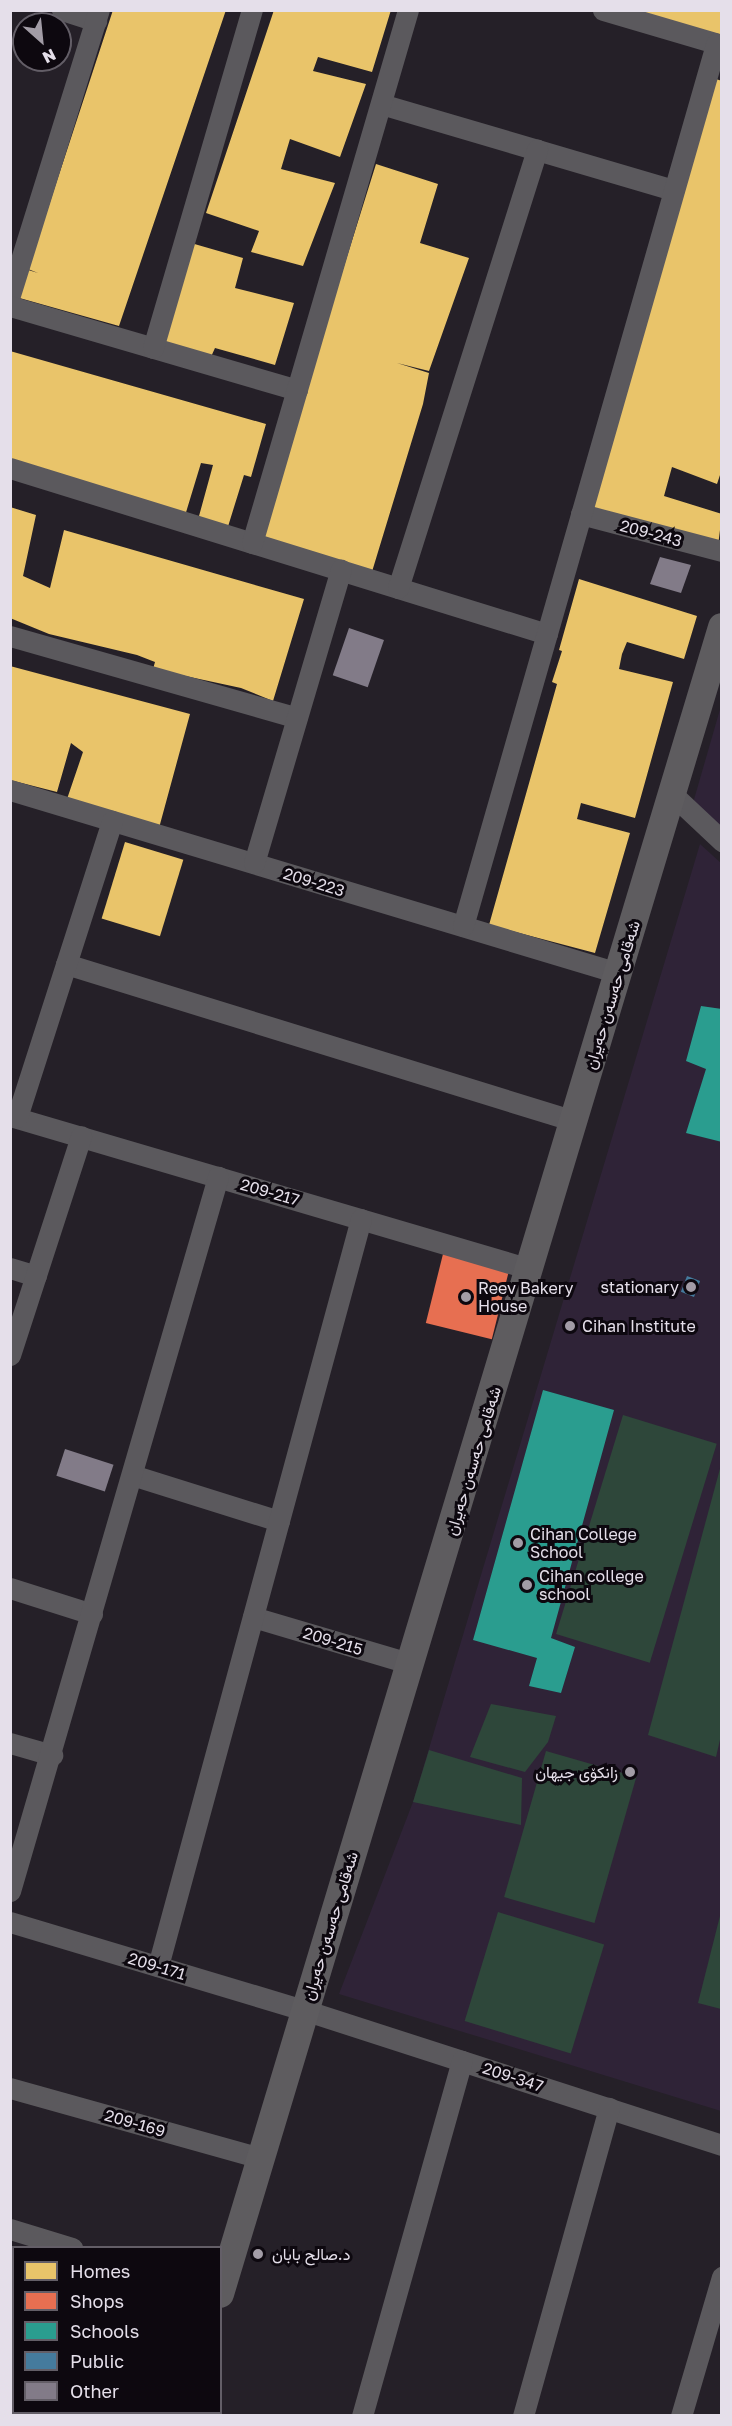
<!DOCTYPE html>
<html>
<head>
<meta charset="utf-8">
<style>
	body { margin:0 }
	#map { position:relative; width:732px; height:2426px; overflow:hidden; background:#252028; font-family:"Golos Text",Vazirmatn,sans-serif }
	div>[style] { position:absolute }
	.built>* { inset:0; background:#2f2337 }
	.green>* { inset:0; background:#2e473a; transform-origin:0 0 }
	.homes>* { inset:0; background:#e9c46a; transform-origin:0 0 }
	.shops>* { inset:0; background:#e76f51; transform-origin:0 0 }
	.schools>* { inset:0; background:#2a9d8f }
	.public>* { inset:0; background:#457b9d; transform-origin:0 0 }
	.building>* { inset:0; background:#827b88; transform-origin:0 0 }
	.street>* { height:21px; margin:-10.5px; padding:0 10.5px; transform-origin:10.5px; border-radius:10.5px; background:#5b595d }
	.secondary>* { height:28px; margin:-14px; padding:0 14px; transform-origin:14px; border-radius:14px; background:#5e5c5f }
	.dots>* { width:16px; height:16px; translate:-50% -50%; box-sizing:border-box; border:3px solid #0d080f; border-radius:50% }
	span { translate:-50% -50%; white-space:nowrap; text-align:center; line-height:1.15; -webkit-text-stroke:6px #0d080f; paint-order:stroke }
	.street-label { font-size:16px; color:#e5dfea }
	.poi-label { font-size:16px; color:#e5dfea }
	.right { translate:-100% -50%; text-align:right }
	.left { translate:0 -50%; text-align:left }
	.frame { position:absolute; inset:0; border:12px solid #e5dfea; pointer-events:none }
	.legend { position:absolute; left:12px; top:2246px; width:210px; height:168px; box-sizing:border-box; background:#0d080f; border:2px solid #635e67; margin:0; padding:8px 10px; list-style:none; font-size:18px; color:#e5dfea }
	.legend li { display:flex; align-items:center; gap:12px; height:30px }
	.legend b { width:30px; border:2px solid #635e67 }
	.north { position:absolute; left:12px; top:12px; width:60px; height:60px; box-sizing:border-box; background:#0d080f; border:2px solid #635e67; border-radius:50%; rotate:153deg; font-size:16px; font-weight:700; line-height:24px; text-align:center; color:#e5dfea }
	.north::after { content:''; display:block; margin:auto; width:21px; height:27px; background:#a29ca6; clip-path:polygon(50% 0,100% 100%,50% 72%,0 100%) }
</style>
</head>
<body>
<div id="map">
	<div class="built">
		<div style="clip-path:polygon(721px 706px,721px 831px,693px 803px)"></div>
		<div style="clip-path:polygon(700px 844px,722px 864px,721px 2111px,339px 1994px,413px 1802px)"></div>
	</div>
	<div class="green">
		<div style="left:623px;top:1415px;width:98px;height:229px;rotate:17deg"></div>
		<div style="clip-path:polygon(721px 1465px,722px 1731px,716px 1757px,648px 1735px)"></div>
		<div style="clip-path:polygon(491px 1704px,556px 1716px,548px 1742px,525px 1772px,470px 1757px)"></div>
		<div style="clip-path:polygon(429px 1750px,522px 1778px,521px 1825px,413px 1802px)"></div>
		<div style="left:546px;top:1751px;width:94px;height:152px;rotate:16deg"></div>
		<div style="left:498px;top:1912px;width:111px;height:114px;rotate:17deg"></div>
		<div style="clip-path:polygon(721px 1912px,721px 2009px,698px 2003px)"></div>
	</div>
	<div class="homes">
		<div style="clip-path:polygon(113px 10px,226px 10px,119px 326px,16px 297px,25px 269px,38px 273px,28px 269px)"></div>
		<div style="clip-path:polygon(274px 10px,391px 10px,372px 72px,318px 57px,313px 71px,366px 84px,340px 157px,290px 139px,281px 169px,335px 183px,303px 266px,251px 252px,259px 231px,206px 213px)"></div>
		<div style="clip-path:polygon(628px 10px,722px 10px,722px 35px)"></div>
		<div style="clip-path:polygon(716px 79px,722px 81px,722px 469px,717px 484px,672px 467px,664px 496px,722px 514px,718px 546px,589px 507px)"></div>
		<div style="clip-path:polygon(376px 164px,438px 184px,420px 243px,469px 258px,429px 371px,397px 363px,429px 373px,423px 404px,371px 575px,257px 544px)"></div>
		<div style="clip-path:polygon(191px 243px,243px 258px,235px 288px,294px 303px,275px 365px,215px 348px,210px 359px,157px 343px)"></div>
		<div style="clip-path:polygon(10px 351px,266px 424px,251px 477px,244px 475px,226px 533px,196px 527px,213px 465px,201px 463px,184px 519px,10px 473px)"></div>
		<div style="clip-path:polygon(10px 507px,36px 515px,23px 576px,50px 588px,64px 530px,304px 599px,273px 701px,241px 688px,153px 669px,155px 662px,137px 655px,49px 634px,10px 618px)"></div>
		<div style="clip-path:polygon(579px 579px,697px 616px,684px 659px,627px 642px,622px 654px,619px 669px,673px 682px,635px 818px,581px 803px,577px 819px,630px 833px,595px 953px,489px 925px,557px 684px,552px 682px,562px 651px,559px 650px)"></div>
		<div style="clip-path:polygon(10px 666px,190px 714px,159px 828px,67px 799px,83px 752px,71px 743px,57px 792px,10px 780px)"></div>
		<div style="left:125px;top:842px;width:61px;height:80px;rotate:17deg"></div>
	</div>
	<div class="shops">
		<div style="left:443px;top:1254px;width:68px;height:71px;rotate:14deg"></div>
	</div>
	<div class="schools">
		<div style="clip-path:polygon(701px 1006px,722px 1009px,722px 1142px,686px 1133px,706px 1069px,686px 1061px)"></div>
		<div style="clip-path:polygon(543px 1390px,614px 1410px,551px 1638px,575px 1647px,561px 1693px,529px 1686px,537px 1658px,473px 1640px)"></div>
	</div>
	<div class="public">
		<div style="left:687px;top:1276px;width:14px;height:17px;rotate:21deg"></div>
	</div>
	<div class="building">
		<div style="clip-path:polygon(660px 557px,691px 565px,681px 593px,650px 584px)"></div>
		<div style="left:349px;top:628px;width:37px;height:50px;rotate:19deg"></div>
		<div style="left:65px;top:1449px;width:51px;height:28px;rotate:18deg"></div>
	</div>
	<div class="street">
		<div style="left:62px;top:10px;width:36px;rotate:18deg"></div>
		<div style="left:603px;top:10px;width:124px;rotate:16.4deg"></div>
		<div style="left:381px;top:104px;width:305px;rotate:16.4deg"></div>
		<div style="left:10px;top:295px;width:299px;rotate:-72.7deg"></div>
		<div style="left:10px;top:306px;width:299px;rotate:16.3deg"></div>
		<div style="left:153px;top:348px;width:352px;rotate:-73.7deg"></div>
		<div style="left:10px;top:468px;width:562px;rotate:17.18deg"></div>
		<div style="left:581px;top:514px;width:146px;rotate:14.7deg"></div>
		<div style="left:252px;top:543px;width:555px;rotate:-73.69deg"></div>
		<div style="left:398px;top:588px;width:460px;rotate:-72.4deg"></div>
		<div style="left:10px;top:636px;width:298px;rotate:15.9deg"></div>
		<div style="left:10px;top:790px;width:635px;rotate:16.75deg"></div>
		<div style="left:672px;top:794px;width:69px;rotate:43.2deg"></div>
		<div style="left:254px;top:863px;width:306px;rotate:-73.5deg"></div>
		<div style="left:463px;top:926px;width:918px;rotate:-73.99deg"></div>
		<div style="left:66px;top:964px;width:532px;rotate:17.17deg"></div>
		<div style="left:10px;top:1116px;width:542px;rotate:16.4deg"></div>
		<div style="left:17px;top:1117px;width:311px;rotate:-72.2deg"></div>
		<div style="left:10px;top:1268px;width:27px;rotate:17deg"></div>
		<div style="left:10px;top:1355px;width:230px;rotate:-72deg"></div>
		<div style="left:132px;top:1475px;width:154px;rotate:17.4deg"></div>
		<div style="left:10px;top:1588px;width:86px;rotate:17.6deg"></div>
		<div style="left:253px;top:1617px;width:166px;rotate:16.5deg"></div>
		<div style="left:10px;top:1743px;width:44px;rotate:15.9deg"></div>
		<div style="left:10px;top:1891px;width:744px;rotate:-73.76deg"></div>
		<div style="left:10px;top:1922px;width:307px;rotate:16.7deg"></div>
		<div style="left:304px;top:2010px;width:439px;rotate:17.9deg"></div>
		<div style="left:158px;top:1966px;width:774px;rotate:-74.8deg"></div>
		<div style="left:10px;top:2088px;width:260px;rotate:15.6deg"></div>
		<div style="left:10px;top:2229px;width:65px;rotate:17deg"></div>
		<div style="left:10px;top:2383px;width:4px;rotate:14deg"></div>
		<div style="left:114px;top:2412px;width:11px;rotate:22deg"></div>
		<div style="left:362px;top:2416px;width:369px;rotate:-74.3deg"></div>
		<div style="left:523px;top:2416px;width:320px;rotate:-74.4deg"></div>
		<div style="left:681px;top:2416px;width:145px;rotate:-73.6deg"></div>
	</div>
	<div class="secondary">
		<div style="left:220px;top:2294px;width:1741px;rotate:-73.24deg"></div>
		<div style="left:185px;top:2416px;width:4px;rotate:-76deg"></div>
	</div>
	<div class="dots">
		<div style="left:691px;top:1287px;background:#a29ca6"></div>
		<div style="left:466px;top:1297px;background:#a29ca6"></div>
		<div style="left:570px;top:1326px;background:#a29ca6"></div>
		<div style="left:518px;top:1543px;background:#a29ca6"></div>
		<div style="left:527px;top:1585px;background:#a29ca6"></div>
		<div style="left:630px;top:1772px;background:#a29ca6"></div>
		<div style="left:258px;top:2254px;background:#a29ca6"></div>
	</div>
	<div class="street-label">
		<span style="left:651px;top:533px;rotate:15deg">209-243</span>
		<span style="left:314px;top:882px;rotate:17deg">209-223</span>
		<span style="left:612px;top:995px;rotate:-73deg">شەقامی حەسەن حەیران</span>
		<span style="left:270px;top:1192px;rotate:16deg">209-217</span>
		<span style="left:473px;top:1461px;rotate:-73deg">شەقامی حەسەن حەیران</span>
		<span style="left:333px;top:1641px;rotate:17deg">209-215</span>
		<span style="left:330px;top:1926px;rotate:-73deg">شەقامی حەسەن حەیران</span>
		<span style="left:157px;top:1966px;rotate:17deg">209-171</span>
		<span style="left:513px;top:2077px;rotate:18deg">209-347</span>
		<span style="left:135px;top:2123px;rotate:16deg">209-169</span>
	</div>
	<div class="poi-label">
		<span class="right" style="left:679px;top:1287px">stationary</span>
		<span class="left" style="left:478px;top:1297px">Reev Bakery<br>House</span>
		<span class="left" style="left:582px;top:1326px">Cihan Institute</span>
		<span class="left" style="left:530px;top:1543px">Cihan College<br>School</span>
		<span class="left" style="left:539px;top:1585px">Cihan college<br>school</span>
		<span class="right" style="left:618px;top:1772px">زانکۆی جیھان</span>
		<span class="left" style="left:272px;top:2254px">د.صالح بابان</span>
	</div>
	<div class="frame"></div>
	<ul class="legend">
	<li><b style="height:16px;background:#e9c46a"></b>Homes</li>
	<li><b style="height:16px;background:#e76f51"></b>Shops</li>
	<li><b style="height:16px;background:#2a9d8f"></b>Schools</li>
	<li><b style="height:16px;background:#457b9d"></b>Public</li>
	<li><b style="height:16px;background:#827b88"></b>Other</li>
	</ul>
	<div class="north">N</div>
</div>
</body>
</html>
